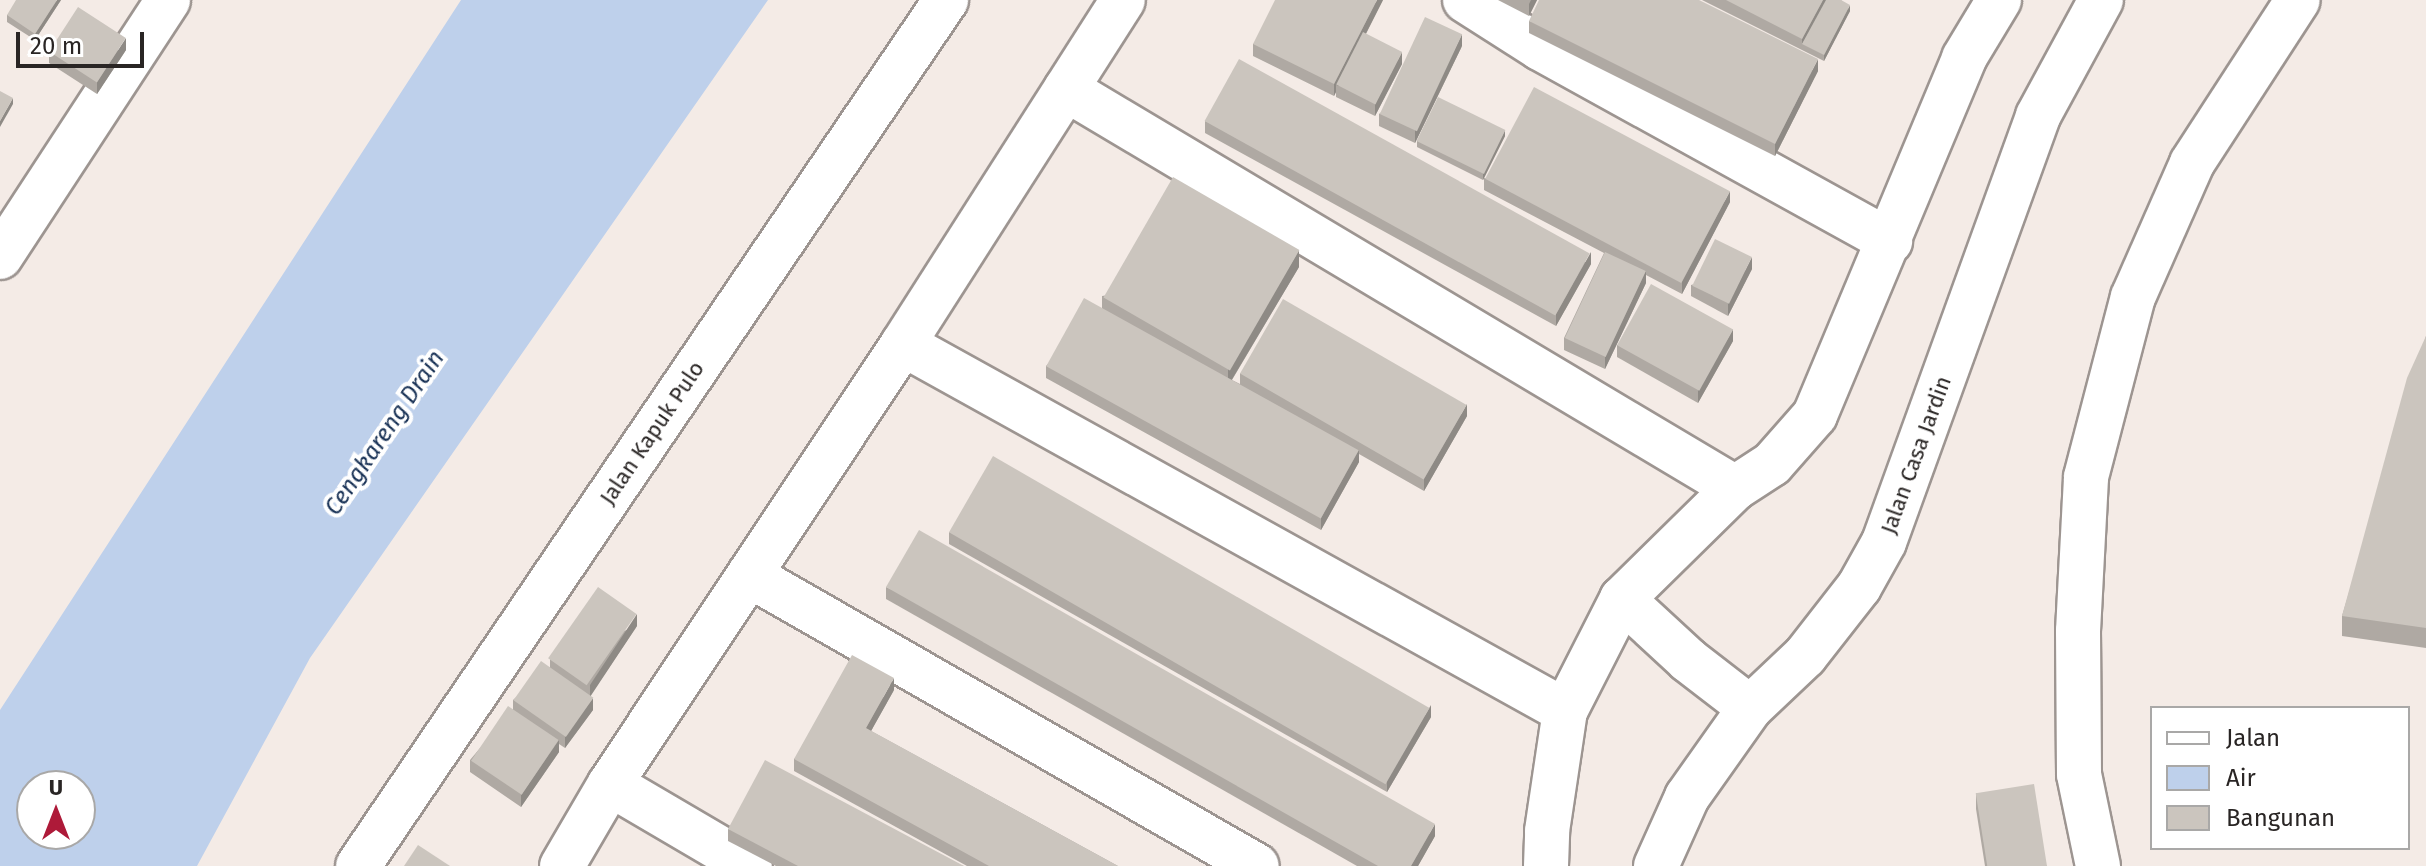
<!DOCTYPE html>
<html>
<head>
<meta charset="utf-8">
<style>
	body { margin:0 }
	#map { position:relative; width:2426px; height:866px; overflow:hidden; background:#f4ebe6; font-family:"Fira Sans",sans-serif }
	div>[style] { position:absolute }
	.water>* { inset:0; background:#bed0eb }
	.roads { filter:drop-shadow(2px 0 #9d9591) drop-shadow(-2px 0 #9d9591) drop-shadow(0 2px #9d9591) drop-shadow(0 -2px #9d9591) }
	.minor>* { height:44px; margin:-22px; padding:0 22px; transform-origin:22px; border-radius:22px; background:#fff }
	.major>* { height:44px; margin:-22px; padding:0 22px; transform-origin:22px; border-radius:22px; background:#fff }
	.wall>* { inset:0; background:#afa9a3 }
	.shaded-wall>* { inset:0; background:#8e8a85 }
	.building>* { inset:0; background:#cbc5be; transform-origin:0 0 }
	span { translate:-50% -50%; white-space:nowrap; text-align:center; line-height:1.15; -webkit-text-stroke:8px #fff; paint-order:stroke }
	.street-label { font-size:22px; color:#292524 }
	.water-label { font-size:24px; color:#193256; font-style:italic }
	.legend { position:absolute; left:2150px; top:706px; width:260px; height:144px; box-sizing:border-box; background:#fff; border:2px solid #a9a8a7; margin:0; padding:10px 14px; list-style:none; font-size:24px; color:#292524 }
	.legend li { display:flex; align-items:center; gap:16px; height:40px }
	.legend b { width:40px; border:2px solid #a9a8a7 }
	.north { position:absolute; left:16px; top:770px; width:80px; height:80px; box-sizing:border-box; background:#fff; border:2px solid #a9a8a7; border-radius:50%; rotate:0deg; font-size:22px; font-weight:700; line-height:32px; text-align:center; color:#292524 }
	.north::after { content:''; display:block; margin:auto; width:28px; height:36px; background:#ae1a39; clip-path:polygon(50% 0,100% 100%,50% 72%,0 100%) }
	.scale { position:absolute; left:16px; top:32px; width:128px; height:36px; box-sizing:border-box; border:4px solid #292524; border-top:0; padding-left:10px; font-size:24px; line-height:28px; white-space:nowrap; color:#292524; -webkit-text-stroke:6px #fff; paint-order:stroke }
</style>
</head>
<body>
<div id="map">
	<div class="water">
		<div style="clip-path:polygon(evenodd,461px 0,768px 0,310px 658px,197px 866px,0 866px,0 710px,461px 0,32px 786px,80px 786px,80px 834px,32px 834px,32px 786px)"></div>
	</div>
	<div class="roads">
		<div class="minor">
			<div style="left:1465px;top:0;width:89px;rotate:32.6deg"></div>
			<div style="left:1540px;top:48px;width:400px;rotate:28.9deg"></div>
			<div style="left:1066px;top:89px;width:779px;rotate:30.81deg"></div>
			<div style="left:903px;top:344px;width:757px;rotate:29deg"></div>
			<div style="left:749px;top:575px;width:585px;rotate:29.81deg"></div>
			<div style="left:1622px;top:599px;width:90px;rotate:42.7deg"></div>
			<div style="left:1688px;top:660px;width:78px;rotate:37.7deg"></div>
			<div style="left:610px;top:784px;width:162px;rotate:30.4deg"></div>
			<div style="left:562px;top:866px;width:95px;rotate:-59.7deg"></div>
			<div style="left:610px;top:784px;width:529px;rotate:-56.34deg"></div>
			<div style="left:903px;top:344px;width:408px;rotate:-57.4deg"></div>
			<div style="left:1546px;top:866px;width:35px;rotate:-88deg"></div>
			<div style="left:1547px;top:831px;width:121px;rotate:-81.5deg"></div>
			<div style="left:1565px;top:711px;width:126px;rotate:-63deg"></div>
			<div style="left:1622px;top:599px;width:158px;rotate:-44.5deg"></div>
			<div style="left:1735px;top:488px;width:44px;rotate:-33deg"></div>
			<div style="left:1772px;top:464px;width:65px;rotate:-48.7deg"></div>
			<div style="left:1815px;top:415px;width:387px;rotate:-67.3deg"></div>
			<div style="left:1964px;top:58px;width:68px;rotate:-58.9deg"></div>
			<div style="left:1656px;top:866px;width:76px;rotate:-65.8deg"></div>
			<div style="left:1687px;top:797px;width:109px;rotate:-54.7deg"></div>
			<div style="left:1750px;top:708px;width:76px;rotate:-43.4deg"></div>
			<div style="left:1805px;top:656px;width:88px;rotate:-52deg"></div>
			<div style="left:1859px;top:587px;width:51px;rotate:-60.9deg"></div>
			<div style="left:1884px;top:542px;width:453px;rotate:-70.1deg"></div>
			<div style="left:2038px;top:116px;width:132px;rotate:-61.5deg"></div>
			<div style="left:2098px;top:866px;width:94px;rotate:-101.7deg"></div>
			<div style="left:2079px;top:774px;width:143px;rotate:-90.4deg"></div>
			<div style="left:2078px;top:631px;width:154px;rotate:-87deg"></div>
			<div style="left:2086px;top:477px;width:186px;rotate:-75.4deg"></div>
			<div style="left:2133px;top:297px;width:146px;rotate:-66.2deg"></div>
			<div style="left:2192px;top:163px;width:194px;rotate:-57deg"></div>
		</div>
		<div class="major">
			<div style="left:0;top:257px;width:307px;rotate:-56.8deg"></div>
			<div style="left:358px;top:866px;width:1047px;rotate:-55.82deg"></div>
		</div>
	</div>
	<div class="wall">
		<div style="clip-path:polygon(61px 0,35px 40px,7px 22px,7px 15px)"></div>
		<div style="clip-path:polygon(1383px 0,1366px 34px,1402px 64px,1375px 116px,1336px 97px,1336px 92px,1334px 96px,1253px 56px,1253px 44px)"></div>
		<div style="clip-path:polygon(1498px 0,1537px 0,1529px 16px)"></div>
		<div style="clip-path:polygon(1702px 0,1841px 0,1850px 11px,1824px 61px)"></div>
		<div style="clip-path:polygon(1529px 21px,1818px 71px,1775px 156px,1529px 33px)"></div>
		<div style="clip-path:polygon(1462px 46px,1415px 143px,1379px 126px,1379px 114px)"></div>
		<div style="clip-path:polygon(126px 50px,97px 94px,49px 63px,49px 51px)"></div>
		<div style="clip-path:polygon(1205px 121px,1591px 264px,1556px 326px,1205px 133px)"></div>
		<div style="clip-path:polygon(1505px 136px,1483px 180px,1417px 147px,1417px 141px)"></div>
		<div style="clip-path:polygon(1484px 178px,1730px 202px,1682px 294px,1646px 275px,1646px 283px,1605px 369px,1564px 350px,1564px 338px,1604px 253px,1484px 190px)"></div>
		<div style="clip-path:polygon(1299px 267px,1232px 380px,1240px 384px,1240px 373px,1467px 416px,1424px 491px,1359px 454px,1359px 462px,1321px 530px,1046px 378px,1046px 366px,1102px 308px,1102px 296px)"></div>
		<div style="clip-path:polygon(1752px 269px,1728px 316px,1691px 296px,1691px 285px)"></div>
		<div style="clip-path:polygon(2426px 336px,2426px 648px,2342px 636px,2342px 616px)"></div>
		<div style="clip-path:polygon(1733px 341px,1698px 403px,1617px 357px,1617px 345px)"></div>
		<div style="clip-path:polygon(949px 532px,1431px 717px,1387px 792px,949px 544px)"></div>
		<div style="clip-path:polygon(886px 587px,1435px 836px,1418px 866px,1357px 866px,886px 599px)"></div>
		<div style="clip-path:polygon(637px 626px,590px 696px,593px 710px,565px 748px,559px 744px,559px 752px,521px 807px,470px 772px,470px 760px,513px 709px,513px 700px,550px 667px,550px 659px)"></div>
		<div style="clip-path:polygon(894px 690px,871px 731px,1118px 866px,967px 866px,794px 771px,794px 759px)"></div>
		<div style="clip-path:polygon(1976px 793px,2047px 866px,1985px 866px,1976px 809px)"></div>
		<div style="clip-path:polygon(728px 829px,964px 866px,776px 866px,728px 841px)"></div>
	</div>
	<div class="shaded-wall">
		<div style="clip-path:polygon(57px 0,61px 0,35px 40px,35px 34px)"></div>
		<div style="clip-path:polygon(1377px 0,1383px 0,1339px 86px,1336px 85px,1336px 92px,1334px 96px,1334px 84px)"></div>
		<div style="clip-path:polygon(1531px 0,1537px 0,1529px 16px,1529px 4px)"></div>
		<div style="clip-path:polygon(1823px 0,1829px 0,1802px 44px,1802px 51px,1802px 39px)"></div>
		<div style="clip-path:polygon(1850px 5px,1850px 11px,1824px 61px,1824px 55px)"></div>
		<div style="clip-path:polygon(1462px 34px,1462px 46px,1415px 143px,1415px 131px)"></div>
		<div style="clip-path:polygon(126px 38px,126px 50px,97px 94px,97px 82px)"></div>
		<div style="clip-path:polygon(1402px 52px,1402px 64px,1375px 116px,1375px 104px)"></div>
		<div style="clip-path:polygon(1818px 59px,1818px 71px,1775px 156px,1775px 144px)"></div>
		<div style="clip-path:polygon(13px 98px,13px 104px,0 127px,0 121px)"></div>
		<div style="clip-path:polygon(1505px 130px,1505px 136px,1483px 180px,1483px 173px)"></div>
		<div style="clip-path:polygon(1730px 191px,1730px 202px,1682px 294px,1682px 282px)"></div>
		<div style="clip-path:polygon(1299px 250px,1299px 267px,1228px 386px,1228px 370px)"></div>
		<div style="clip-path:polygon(1591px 252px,1591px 264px,1556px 326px,1556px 314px)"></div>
		<div style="clip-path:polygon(1752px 257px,1752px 269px,1728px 316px,1728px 304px)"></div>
		<div style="clip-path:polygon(1646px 271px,1646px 283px,1605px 369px,1605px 357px)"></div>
		<div style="clip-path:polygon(1733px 329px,1733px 341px,1698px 403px,1698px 391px)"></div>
		<div style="clip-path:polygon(1467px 404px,1467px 416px,1424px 491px,1424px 479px)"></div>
		<div style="clip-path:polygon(1359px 450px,1359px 462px,1321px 530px,1321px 518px)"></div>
		<div style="clip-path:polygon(637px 614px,637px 626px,590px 697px,590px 685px)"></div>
		<div style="clip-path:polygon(894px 678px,894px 690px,866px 740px,866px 728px)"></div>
		<div style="clip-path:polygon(593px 698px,593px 710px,565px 748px,565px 736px)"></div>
		<div style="clip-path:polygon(1431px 705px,1431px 717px,1387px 792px,1387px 780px)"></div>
		<div style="clip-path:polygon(559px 740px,559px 752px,521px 807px,521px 795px)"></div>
		<div style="clip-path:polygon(1435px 824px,1435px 836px,1418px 866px,1411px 866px)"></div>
	</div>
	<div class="building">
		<div style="clip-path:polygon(16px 0,57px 0,35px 34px,7px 15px)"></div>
		<div style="clip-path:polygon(1275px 0,1377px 0,1334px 84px,1253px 44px)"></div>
		<div style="clip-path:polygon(1539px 0,1699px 0,1818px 59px,1775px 144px,1529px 21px)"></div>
		<div style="clip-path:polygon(1726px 0,1823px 0,1802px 39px)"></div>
		<div style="clip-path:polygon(1826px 0,1841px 0,1850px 5px,1824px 55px,1802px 44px)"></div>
		<div style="left:78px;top:7px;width:57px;height:53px;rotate:33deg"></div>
		<div style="left:1425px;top:17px;width:41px;height:107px;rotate:25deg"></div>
		<div style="left:1363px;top:32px;width:44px;height:59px;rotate:27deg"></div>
		<div style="left:1239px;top:59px;width:401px;height:71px;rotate:29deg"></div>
		<div style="left:1534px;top:87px;width:222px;height:104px;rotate:28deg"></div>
		<div style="clip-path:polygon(0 91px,13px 98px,0 121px)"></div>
		<div style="left:1438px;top:97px;width:75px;height:49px;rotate:26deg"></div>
		<div style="left:1173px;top:177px;width:146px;height:139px;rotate:30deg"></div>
		<div style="left:1715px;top:239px;width:41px;height:52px;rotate:26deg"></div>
		<div style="left:1605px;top:252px;width:45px;height:95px;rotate:25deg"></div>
		<div style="left:1651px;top:284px;width:94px;height:70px;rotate:29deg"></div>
		<div style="left:1084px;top:298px;width:314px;height:78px;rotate:29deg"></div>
		<div style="left:1283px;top:299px;width:212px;height:86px;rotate:30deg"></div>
		<div style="clip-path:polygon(2426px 336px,2426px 628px,2342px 616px,2407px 378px)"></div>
		<div style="left:993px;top:456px;width:504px;height:88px;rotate:30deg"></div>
		<div style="clip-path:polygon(919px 530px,1435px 824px,1411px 866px,1378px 866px,886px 587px)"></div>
		<div style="left:598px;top:587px;width:47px;height:87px;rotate:35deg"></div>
		<div style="clip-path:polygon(852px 655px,894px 678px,866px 728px,1118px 866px,989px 866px,794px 759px)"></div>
		<div style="left:541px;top:661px;width:64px;height:48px;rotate:35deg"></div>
		<div style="left:508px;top:706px;width:61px;height:66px;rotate:34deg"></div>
		<div style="clip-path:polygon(765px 760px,964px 866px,798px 866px,728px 829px)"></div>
		<div style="left:2034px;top:784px;width:83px;height:59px;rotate:81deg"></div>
		<div style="clip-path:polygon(418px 845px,450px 866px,404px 866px)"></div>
	</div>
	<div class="street-label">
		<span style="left:652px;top:433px;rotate:-56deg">Jalan Kapuk Pulo</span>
		<span style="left:1916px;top:455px;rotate:-70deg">Jalan Casa Jardin</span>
	</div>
	<div class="water-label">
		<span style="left:385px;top:433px;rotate:-56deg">Cengkareng Drain</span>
	</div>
	<ul class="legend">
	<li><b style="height:10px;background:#fff"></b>Jalan</li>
	<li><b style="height:22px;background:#bed0eb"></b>Air</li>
	<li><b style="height:22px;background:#cbc5be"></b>Bangunan</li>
	</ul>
	<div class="north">U</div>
	<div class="scale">20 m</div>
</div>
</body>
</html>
